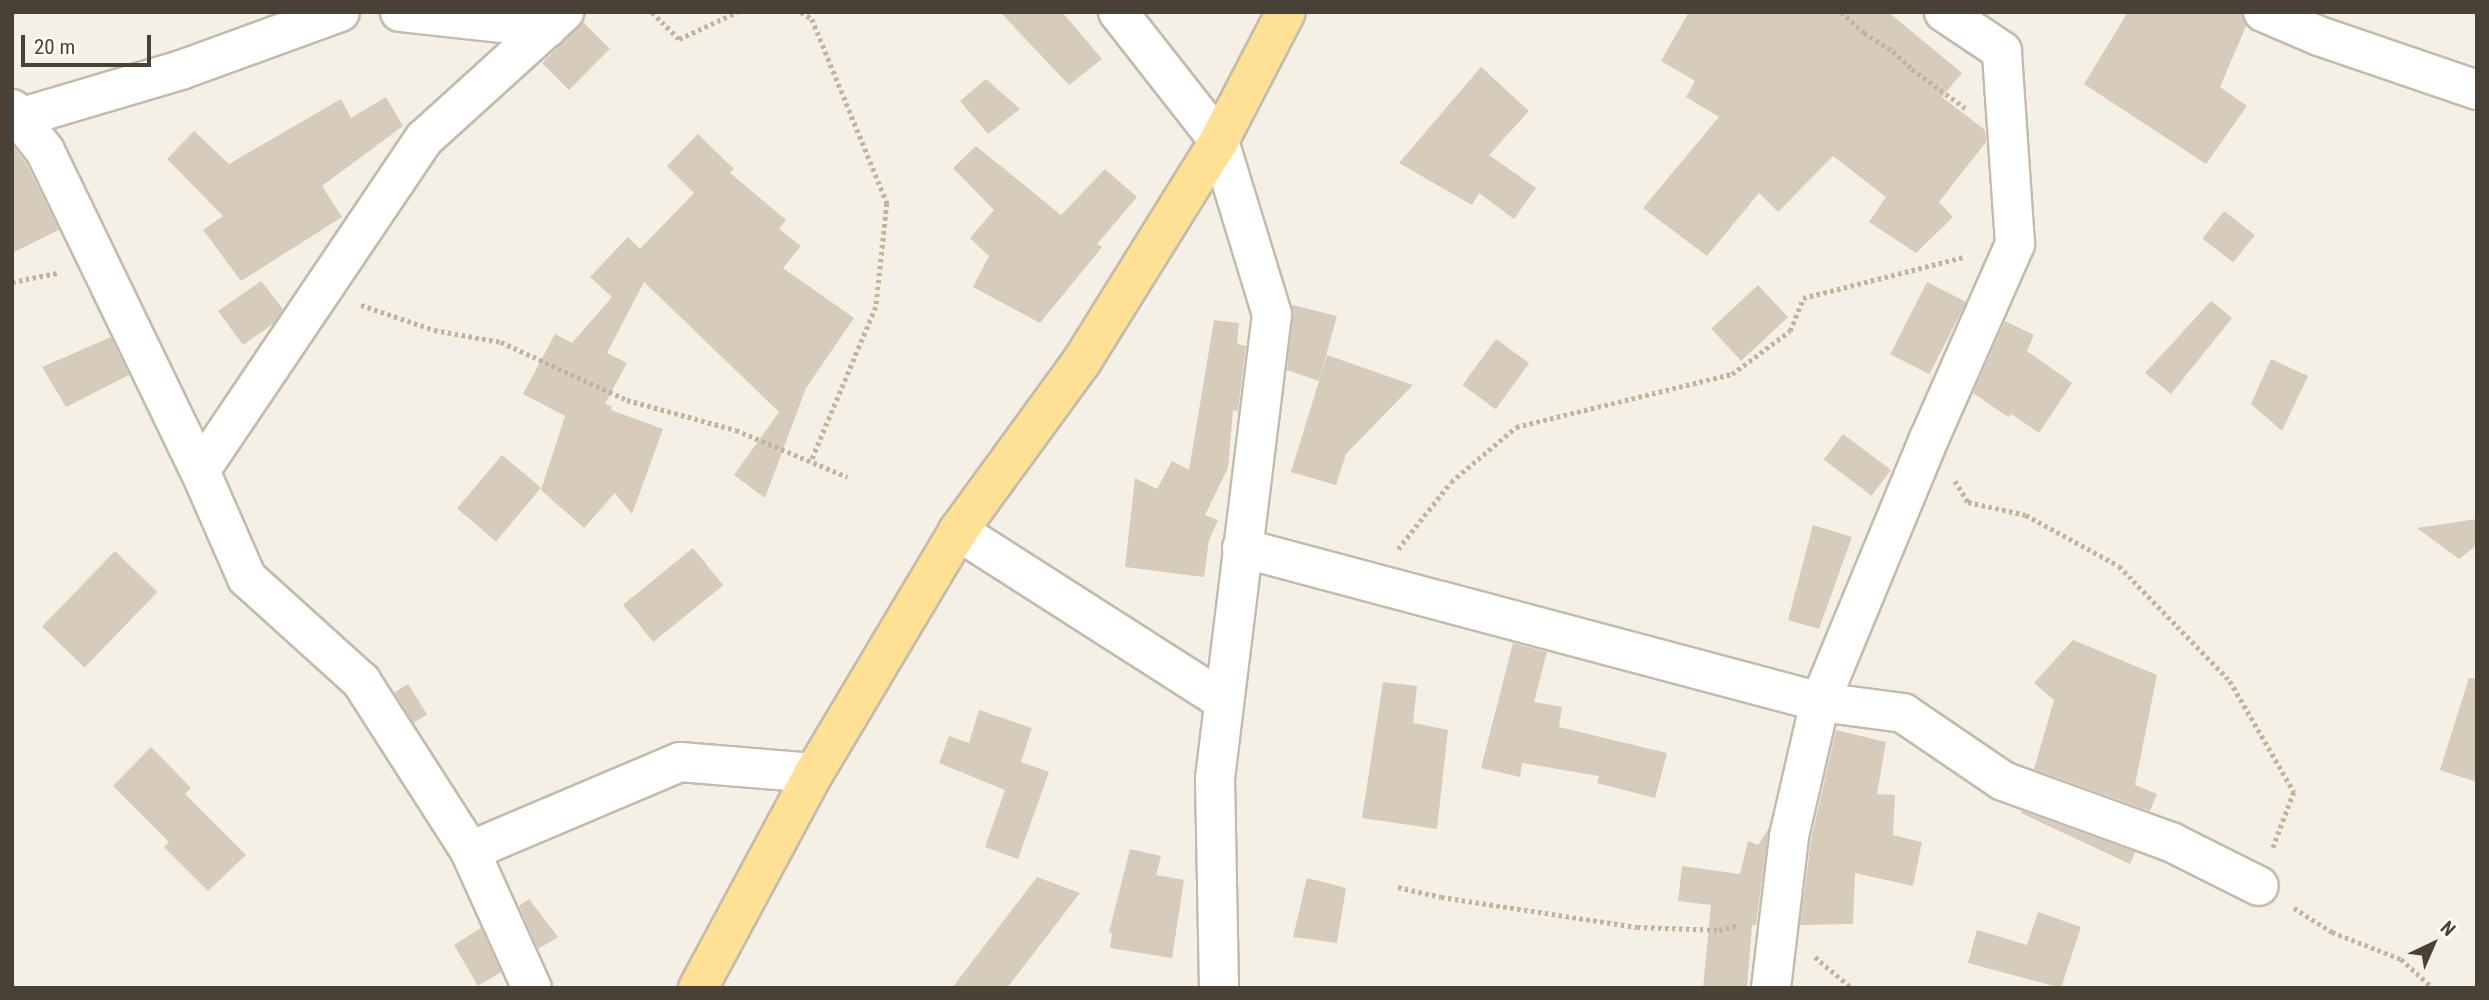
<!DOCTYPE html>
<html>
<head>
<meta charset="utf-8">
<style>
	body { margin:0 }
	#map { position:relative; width:2489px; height:1000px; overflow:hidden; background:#f4f0e6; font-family:"Roboto Condensed",sans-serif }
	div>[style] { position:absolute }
	.building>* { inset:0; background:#d7ccbb; transform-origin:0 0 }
	.path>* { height:4.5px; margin-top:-2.25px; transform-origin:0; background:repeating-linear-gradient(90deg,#c3b499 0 3.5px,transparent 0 7px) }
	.roads { filter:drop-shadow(2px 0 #c3bbab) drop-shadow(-2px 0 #c3bbab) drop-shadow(0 2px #c3bbab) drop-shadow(0 -2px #c3bbab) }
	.minor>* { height:38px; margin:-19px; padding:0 19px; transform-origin:19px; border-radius:19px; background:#fff }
	.major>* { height:38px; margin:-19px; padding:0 19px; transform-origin:19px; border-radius:19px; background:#ffe195 }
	span { translate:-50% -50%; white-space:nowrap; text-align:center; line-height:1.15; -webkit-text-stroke:5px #fff; paint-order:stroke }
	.frame { position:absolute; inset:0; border:14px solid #484135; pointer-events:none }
	.north { position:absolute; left:2398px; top:909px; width:70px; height:70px; -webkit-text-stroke:5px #fff; paint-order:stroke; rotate:44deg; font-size:19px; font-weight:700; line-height:28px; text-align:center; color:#484135 }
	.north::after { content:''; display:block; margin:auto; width:24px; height:32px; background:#484135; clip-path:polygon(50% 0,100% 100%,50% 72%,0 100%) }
	.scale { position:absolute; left:21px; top:35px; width:130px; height:32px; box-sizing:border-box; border:4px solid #484135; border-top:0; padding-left:9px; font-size:21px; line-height:24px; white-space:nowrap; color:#484135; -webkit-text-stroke:5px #fff; paint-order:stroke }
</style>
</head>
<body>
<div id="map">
	<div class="building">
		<div style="clip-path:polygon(1000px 12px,1062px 12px,1102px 59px,1069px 85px)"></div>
		<div style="clip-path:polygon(1689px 12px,1888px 12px,1962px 73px,1942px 97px,1985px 130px,1986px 142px,1939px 202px,1953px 217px,1916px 253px,1869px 222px,1886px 197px,1833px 156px,1778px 212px,1759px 193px,1707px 256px,1643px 208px,1719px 117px,1686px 97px,1695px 81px,1661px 61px)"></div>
		<div style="clip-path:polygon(2128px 12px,2242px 12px,2246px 26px,2220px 87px,2247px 106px,2206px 164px,2084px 84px)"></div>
		<div style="left:583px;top:22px;width:38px;height:58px;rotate:45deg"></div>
		<div style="clip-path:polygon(1481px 67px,1529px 111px,1489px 155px,1536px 188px,1514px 219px,1479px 193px,1472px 205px,1399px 163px)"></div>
		<div style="clip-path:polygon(986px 79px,1020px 109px,988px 134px,960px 101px)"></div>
		<div style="clip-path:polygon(386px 97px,403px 126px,322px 186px,342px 217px,241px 281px,203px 230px,223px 216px,167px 159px,194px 131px,229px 164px,341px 99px,351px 118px)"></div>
		<div style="clip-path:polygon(698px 134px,734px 169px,730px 173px,786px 220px,779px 229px,801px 246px,783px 268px,854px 318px,806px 388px,765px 498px,734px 475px,779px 412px,644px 282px,607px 353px,627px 363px,605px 404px,612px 406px,611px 410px,663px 429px,632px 514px,615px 493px,584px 528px,541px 490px,565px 416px,523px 394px,555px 334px,572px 343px,612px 297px,590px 277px,628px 237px,640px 249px,694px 193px,667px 166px)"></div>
		<div style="clip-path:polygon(12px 145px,26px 163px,59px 230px,12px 253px)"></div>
		<div style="clip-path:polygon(976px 146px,1061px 215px,1105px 169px,1137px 197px,1097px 244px,1102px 247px,1040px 323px,973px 287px,989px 256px,970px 238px,994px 210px,953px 168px)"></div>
		<div style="left:2224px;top:211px;width:39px;height:35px;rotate:38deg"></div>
		<div style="clip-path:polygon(261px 281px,283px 309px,274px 323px,243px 345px,218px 311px)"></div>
		<div style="left:1927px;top:282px;width:44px;height:81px;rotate:27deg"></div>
		<div style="left:1758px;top:285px;width:44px;height:64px;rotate:47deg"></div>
		<div style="clip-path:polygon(2211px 301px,2232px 318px,2171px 394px,2145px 373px)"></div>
		<div style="clip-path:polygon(1293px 305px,1337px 316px,1319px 381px,1287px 370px)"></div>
		<div style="clip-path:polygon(1214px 320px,1239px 323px,1237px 344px,1246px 346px,1238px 411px,1233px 410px,1228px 468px,1205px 515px,1218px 520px,1209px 540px,1204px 577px,1125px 567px,1135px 478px,1157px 489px,1172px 461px,1189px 470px)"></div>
		<div style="clip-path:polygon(2005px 321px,2034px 335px,2027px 351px,2072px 383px,2039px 433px,2011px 414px,2008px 417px,1973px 393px)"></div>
		<div style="clip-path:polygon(111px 337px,129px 375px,66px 407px,42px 367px)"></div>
		<div style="left:1496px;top:339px;width:41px;height:57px;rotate:36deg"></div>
		<div style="clip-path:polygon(1327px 355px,1413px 385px,1346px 454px,1336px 485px,1291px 472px)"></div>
		<div style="clip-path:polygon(2271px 359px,2308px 376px,2282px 431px,2251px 404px)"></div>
		<div style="left:1843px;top:434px;width:60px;height:32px;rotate:37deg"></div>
		<div style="left:502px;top:455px;width:51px;height:70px;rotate:40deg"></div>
		<div style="clip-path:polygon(2477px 519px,2477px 545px,2459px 559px,2417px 528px)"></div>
		<div style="clip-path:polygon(1813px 525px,1852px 537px,1819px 629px,1788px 620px)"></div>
		<div style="left:693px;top:548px;width:48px;height:90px;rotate:51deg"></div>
		<div style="left:115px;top:551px;width:59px;height:105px;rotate:44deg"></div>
		<div style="clip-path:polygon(2073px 640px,2157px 675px,2135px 785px,2157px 794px,2150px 811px,2034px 769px,2054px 700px,2034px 683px)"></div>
		<div style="clip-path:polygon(1513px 643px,1547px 652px,1534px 702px,1562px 707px,1559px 727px,1667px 753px,1655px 798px,1597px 783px,1599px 776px,1522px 763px,1520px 777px,1481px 768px)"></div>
		<div style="clip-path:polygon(2469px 678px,2477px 679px,2477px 782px,2440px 770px)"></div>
		<div style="clip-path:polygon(1383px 682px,1417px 686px,1413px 723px,1448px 730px,1437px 829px,1362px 818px)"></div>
		<div style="left:408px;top:684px;width:36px;height:16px;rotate:58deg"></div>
		<div style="clip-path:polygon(979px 710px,1032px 728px,1021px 762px,1049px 772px,1018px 859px,985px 847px,1005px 790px,939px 763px,949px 736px,969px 743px)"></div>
		<div style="clip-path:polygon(1836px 730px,1886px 742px,1877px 794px,1895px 795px,1893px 835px,1922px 842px,1913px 886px,1855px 873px,1853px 924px,1800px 925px,1811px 840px)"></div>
		<div style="clip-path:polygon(151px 747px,191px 788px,185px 794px,246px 855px,208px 891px,164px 847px,169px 842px,113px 786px)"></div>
		<div style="clip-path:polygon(2022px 811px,2135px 852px,2130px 864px,2021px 813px)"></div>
		<div style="clip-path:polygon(1769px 828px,1756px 925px,1752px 925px,1747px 988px,1703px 988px,1711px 905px,1678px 901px,1682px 866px,1740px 874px,1748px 841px,1758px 845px)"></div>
		<div style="clip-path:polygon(1130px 849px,1161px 856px,1156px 875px,1184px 880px,1172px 958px,1110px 948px,1112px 934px,1109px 932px)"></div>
		<div style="clip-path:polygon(1037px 877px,1080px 893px,1007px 988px,952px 988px)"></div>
		<div style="clip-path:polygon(1307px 878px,1346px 888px,1337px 943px,1293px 937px)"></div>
		<div style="clip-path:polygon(529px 899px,558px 937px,538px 949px,519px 906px)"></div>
		<div style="clip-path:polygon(2038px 912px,2081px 927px,2061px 988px,1968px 963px,1977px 930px,2027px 945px)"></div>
		<div style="clip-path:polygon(481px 928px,501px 972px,478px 986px,454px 945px)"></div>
	</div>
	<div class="path">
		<div style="left:652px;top:12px;width:38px;rotate:45deg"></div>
		<div style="left:679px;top:39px;width:64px;rotate:-25deg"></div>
		<div style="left:801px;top:12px;width:13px;rotate:32deg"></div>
		<div style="left:812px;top:19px;width:199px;rotate:67.8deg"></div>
		<div style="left:887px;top:203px;width:105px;rotate:96deg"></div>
		<div style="left:876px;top:307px;width:168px;rotate:112.8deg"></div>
		<div style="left:1841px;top:12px;width:31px;rotate:42deg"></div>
		<div style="left:1864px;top:33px;width:34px;rotate:32deg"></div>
		<div style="left:1893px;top:51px;width:26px;rotate:43deg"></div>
		<div style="left:1912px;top:69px;width:66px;rotate:36.3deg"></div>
		<div style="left:12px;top:282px;width:46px;rotate:-11.3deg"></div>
		<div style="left:361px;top:305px;width:77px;rotate:18.9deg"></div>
		<div style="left:434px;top:330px;width:68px;rotate:10.2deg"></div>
		<div style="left:501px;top:342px;width:139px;rotate:24.7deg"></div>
		<div style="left:627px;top:400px;width:113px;rotate:15.4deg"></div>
		<div style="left:736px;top:430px;width:121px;rotate:22.9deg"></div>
		<div style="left:1955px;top:481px;width:25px;rotate:58deg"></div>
		<div style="left:1968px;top:502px;width:59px;rotate:12.6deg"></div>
		<div style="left:2026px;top:515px;width:106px;rotate:28.7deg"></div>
		<div style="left:2119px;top:566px;width:160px;rotate:46deg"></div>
		<div style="left:2230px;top:681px;width:128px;rotate:60deg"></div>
		<div style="left:2294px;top:792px;width:60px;rotate:110.6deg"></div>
		<div style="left:1398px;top:549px;width:85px;rotate:-51.7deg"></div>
		<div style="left:1451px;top:482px;width:85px;rotate:-40.2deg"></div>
		<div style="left:1516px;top:427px;width:222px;rotate:-13.8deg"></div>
		<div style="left:1732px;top:374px;width:72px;rotate:-36.6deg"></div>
		<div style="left:1790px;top:331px;width:35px;rotate:-68deg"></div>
		<div style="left:1803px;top:298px;width:166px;rotate:-14.3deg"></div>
		<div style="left:1398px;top:887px;width:44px;rotate:13.1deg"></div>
		<div style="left:1441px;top:897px;width:198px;rotate:8.7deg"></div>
		<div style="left:1637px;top:927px;width:82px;rotate:2.1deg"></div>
		<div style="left:1719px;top:930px;width:21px;rotate:-14deg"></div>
		<div style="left:2294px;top:908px;width:45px;rotate:32.3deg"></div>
		<div style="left:2332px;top:932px;width:74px;rotate:21.4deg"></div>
		<div style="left:2401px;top:959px;width:43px;rotate:42.2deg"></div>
		<div style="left:1815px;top:957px;width:48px;rotate:40deg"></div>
	</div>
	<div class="roads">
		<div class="minor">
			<div style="left:400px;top:12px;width:148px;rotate:6.2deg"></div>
			<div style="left:1118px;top:12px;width:164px;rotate:51.9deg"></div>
			<div style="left:1219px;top:141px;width:181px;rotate:73deg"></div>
			<div style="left:1272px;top:314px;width:467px;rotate:97deg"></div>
			<div style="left:1215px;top:778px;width:210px;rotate:88.9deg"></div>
			<div style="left:2263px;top:12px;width:61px;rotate:23.2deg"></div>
			<div style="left:2319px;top:36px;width:167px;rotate:18.9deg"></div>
			<div style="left:12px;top:109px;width:53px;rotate:51.8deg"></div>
			<div style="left:45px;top:151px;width:356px;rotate:64.2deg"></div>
			<div style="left:200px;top:471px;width:402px;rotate:-56deg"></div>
			<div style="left:425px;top:138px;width:188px;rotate:-42.2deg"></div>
			<div style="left:19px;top:118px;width:169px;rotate:-16.5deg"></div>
			<div style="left:181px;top:70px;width:169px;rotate:-20deg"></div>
			<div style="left:200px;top:471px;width:117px;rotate:66.3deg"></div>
			<div style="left:247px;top:578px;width:154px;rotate:42.1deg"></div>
			<div style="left:361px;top:681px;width:202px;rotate:57.3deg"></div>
			<div style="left:470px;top:851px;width:150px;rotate:65.7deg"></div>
			<div style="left:958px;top:531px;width:316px;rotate:32.6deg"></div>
			<div style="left:1242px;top:548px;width:598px;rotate:14.92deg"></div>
			<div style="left:1820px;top:702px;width:285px;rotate:-67.5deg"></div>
			<div style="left:1929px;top:439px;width:213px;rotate:-66.2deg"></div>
			<div style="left:2015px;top:244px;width:193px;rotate:-93.9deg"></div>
			<div style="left:2002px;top:51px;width:70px;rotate:-146.1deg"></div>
			<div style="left:470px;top:851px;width:228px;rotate:-23deg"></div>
			<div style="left:680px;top:762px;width:134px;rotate:4.7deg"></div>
			<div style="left:1771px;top:988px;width:153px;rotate:-83.2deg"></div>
			<div style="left:1789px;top:836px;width:138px;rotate:-77deg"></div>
			<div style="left:1820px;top:702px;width:84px;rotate:7.5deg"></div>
			<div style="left:1903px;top:713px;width:121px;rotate:34.2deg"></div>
			<div style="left:2003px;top:781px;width:179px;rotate:20deg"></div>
			<div style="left:2171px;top:842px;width:98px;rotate:26.6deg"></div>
		</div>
		<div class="major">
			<div style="left:698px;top:988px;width:244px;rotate:-61.7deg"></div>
			<div style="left:814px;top:773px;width:282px;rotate:-59.2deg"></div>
			<div style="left:958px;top:531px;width:210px;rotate:-53.9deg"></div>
			<div style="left:1082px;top:361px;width:259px;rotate:-58.1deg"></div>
			<div style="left:1219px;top:141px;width:145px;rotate:-62.6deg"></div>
		</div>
	</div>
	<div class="frame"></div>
	<div class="north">N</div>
	<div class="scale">20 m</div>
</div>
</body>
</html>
